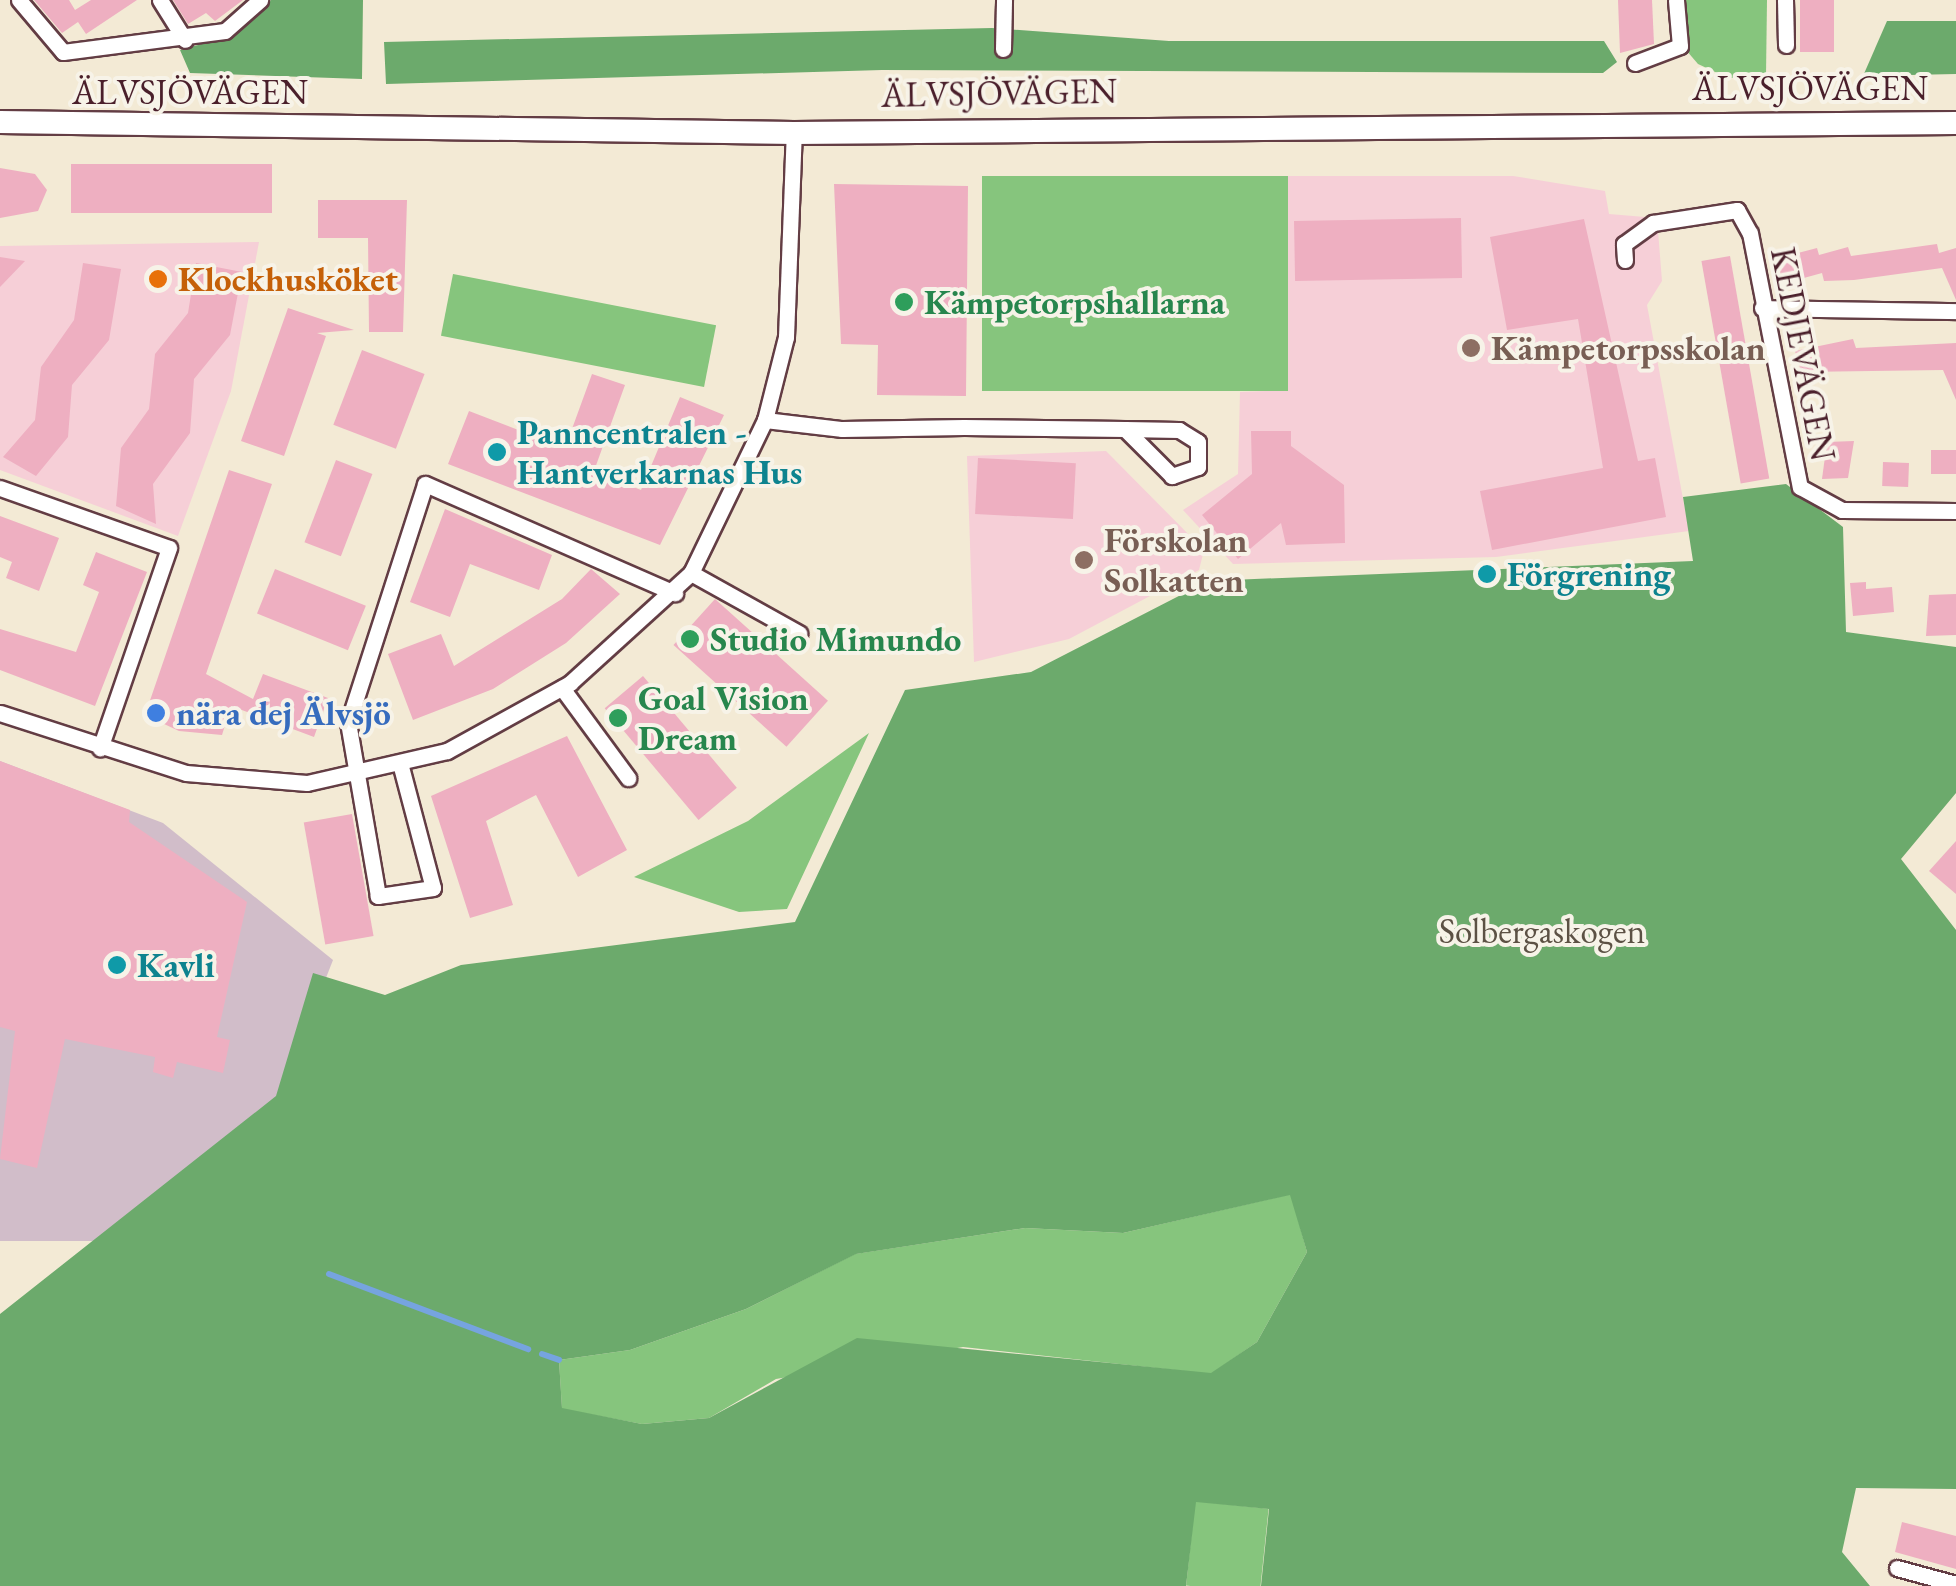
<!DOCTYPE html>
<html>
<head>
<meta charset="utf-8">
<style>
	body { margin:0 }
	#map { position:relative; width:1956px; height:1586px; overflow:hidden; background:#f3ead5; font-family:"EB Garamond",serif }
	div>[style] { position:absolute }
	.built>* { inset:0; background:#f6cfd7 }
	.industrial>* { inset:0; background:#d1bdc9 }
	.green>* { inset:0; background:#86c57d; transform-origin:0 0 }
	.forest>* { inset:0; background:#6caa6c }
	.stream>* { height:6px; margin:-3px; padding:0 3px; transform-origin:3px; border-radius:3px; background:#76a4df }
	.building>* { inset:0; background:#eeafc1; transform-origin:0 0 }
	.roads { filter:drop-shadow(2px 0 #633d44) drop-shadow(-2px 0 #633d44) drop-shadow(0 2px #633d44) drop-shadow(0 -2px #633d44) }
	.minor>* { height:15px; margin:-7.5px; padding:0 7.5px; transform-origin:7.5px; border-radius:7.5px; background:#fff }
	.secondary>* { height:22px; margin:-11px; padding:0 11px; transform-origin:11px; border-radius:11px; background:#fff }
	.dots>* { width:28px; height:28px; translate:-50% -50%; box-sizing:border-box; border:5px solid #f7f3e8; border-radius:50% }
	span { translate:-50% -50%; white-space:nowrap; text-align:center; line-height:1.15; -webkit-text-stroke:8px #f7f3e8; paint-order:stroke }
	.street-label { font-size:35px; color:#4a1f2b }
	.food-label { font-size:35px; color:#c56008; font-weight:700 }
	.left { translate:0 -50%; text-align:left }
	.leisure-label { font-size:35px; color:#27864d; font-weight:700 }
	.education-label { font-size:35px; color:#785e54; font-weight:700 }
	.culture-label { font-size:35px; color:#0d838f; font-weight:700 }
	.shop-label { font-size:35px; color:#366cbe; font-weight:700 }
	.park-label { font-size:35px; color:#5c5144 }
</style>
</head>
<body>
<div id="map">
	<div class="built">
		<div style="clip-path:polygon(1288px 176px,1513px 176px,1605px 191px,1609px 214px,1657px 218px,1662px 281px,1647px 305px,1689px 531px,1496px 557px,1233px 564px,1183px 510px,1238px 474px,1240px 392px,1287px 390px)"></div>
		<div style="clip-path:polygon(259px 242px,231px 391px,178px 536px,0 470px,0 246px)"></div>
		<div style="clip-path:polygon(1106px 451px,1204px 550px,1199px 570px,1069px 639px,974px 662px,967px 456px)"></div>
	</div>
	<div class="industrial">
		<div style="clip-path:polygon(0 761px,163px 823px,333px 960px,277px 1103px,112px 1241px,0 1241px)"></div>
	</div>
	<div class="green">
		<div style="clip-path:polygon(1684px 0,1767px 0,1766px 75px,1728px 78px,1698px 64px,1686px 50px)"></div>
		<div style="left:982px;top:176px;width:306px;height:215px"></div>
		<div style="left:453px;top:274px;width:268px;height:63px;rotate:11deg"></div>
		<div style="clip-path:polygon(869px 733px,787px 909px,739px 912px,634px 877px,748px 821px)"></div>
		<div style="clip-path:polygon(1291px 1194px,1307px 1252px,1257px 1342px,1211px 1374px,963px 1347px,776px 1379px,709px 1418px,642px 1424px,562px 1409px,559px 1360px,630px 1350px,746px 1309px,855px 1254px,1025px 1228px,1123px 1233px)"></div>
		<div style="left:1195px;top:1501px;width:74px;height:85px;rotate:6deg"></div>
	</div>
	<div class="forest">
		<div style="clip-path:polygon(271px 0,363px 0,362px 79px,190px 73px,180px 50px,227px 37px)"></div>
		<div style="clip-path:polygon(1887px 21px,1956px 21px,1956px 74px,1863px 76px)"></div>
		<div style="clip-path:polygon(992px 28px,1169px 41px,1604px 41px,1617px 62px,1603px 73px,882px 70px,386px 84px,384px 42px)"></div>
		<div style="clip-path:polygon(evenodd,1786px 484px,1843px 527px,1846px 632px,1956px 647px,1956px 793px,1901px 859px,1956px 930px,1956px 1489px,1856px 1488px,1842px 1552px,1870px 1586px,1261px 1586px,1269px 1509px,1196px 1502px,1186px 1586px,0 1586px,0 1314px,276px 1096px,313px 973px,385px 995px,461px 965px,795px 922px,905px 690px,1031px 672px,1208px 581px,1693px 561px,1683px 497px,1786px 484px,1290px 1195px,1307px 1252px,1257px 1342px,1211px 1373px,857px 1338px,709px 1418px,642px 1424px,562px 1408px,559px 1360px,630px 1350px,746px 1309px,856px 1254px,1025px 1228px,1123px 1233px,1290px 1195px)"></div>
	</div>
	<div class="stream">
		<div style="left:329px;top:1274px;width:213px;rotate:20.7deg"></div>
		<div style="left:542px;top:1354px;width:18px;rotate:19deg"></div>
	</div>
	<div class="building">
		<div style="clip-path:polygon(34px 0,69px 0,75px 10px,91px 0,137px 0,86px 34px,78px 22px,62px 33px)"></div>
		<div style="clip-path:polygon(173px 0,243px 0,215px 21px,206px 13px,188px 24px)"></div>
		<div style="clip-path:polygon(1618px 0,1652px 0,1654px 44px,1620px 53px)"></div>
		<div style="left:1800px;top:0;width:34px;height:52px"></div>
		<div style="left:71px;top:164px;width:201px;height:49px"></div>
		<div style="clip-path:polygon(0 168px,35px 174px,47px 190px,38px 211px,0 218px)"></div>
		<div style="clip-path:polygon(834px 184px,968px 186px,966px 396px,877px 395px,878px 345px,841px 344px)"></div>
		<div style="clip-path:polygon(318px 200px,407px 200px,403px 332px,369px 332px,368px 238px,318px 238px)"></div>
		<div style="left:1461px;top:218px;width:60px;height:167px;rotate:89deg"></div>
		<div style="clip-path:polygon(1584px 219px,1638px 461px,1655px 458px,1666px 517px,1492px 550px,1480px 491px,1603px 468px,1578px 319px,1507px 330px,1490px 237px)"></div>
		<div style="clip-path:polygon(1937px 244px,1939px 253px,1956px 248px,1956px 300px,1942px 268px,1854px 280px,1824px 281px,1822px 273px,1782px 284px,1775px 259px,1817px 248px,1819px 255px,1848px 247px,1851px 256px)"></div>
		<div style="left:1730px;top:256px;width:226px;height:29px;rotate:80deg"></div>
		<div style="clip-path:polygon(0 257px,25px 261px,0 287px)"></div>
		<div style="clip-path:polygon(83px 263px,121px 269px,109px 340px,72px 385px,68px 437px,36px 476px,3px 457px,35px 420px,41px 367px,74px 320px)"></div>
		<div style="clip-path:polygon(196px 263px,242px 272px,230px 335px,194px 379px,190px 433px,153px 484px,156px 524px,116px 506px,121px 448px,149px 409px,155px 354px,188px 313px)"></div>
		<div style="clip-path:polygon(288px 308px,354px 330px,317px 333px,326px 336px,284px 456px,241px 441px)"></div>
		<div style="clip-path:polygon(1853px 339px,1856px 348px,1956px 343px,1956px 400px,1943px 370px,1801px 372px,1795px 351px)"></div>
		<div style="left:362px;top:350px;width:67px;height:80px;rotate:21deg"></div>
		<div style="clip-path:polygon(592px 374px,625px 385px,594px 471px,641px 490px,680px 397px,724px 415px,660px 545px,448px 464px,469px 411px,565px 448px)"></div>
		<div style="clip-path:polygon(1251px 431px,1291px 431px,1291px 446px,1344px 485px,1345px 543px,1286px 545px,1281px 523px,1238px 559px,1202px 515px,1252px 474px)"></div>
		<div style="clip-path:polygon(1854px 441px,1848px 478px,1822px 479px,1827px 442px)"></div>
		<div style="left:1931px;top:450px;width:25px;height:24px"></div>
		<div style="left:978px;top:458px;width:98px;height:56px;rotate:3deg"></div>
		<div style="left:336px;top:460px;width:39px;height:88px;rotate:21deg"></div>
		<div style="left:1883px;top:462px;width:26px;height:24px;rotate:2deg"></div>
		<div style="clip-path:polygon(229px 470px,272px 484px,206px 674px,253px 699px,263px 674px,328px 698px,314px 737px,231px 706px,222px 735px,179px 731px,145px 715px)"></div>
		<div style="clip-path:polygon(445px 509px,552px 555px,539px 590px,470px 564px,450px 617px,410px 602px)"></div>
		<div style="clip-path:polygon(0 516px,59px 538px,39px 591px,6px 578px,12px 562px,0 557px)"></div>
		<div style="clip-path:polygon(96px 552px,147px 572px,95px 706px,0 670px,0 629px,76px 652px,99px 592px,83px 585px)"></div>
		<div style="left:275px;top:569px;width:98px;height:48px;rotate:22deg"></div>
		<div style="clip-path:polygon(591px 569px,620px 594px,566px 643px,493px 689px,413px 720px,388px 654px,441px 634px,454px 666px,562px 599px)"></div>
		<div style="clip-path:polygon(1866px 582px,1866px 589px,1892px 587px,1894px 612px,1853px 616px,1850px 583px)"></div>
		<div style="clip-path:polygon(1956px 594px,1956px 635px,1926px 636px,1929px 595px)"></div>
		<div style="left:715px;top:599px;width:152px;height:62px;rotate:42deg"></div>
		<div style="left:643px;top:676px;width:146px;height:50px;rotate:50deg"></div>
		<div style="clip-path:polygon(567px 736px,627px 850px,578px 877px,536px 795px,486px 821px,513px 905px,470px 918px,431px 796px)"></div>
		<div style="clip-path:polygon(0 761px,130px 810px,129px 822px,247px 902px,217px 1037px,230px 1040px,223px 1073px,177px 1062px,173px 1078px,153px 1072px,155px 1057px,65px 1039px,37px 1168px,0 1159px,15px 1031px,0 1027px)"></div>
		<div style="left:352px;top:814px;width:124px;height:49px;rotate:80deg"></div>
		<div style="clip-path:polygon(1956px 841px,1956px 894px,1929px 871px)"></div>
		<div style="clip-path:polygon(1902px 1522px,1956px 1536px,1956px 1569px,1895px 1552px)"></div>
	</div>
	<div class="roads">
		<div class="minor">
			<div style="left:19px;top:0;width:68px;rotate:49.8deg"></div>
			<div style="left:63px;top:52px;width:163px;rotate:-7.4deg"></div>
			<div style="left:225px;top:31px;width:47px;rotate:-41.5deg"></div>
			<div style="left:160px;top:0;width:47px;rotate:58deg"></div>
			<div style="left:1785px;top:0;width:45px;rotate:88.7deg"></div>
			<div style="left:1003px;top:49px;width:49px;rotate:-88.8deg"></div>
			<div style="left:1635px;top:63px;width:48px;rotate:-20.7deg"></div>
			<div style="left:1680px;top:46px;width:46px;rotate:-95deg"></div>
			<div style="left:1625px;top:260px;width:16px;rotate:-94deg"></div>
			<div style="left:1624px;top:244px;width:36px;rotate:-36deg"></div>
			<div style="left:1653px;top:223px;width:85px;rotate:-8.8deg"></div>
			<div style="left:1737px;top:210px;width:26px;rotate:61deg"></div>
			<div style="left:1750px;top:233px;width:259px;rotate:78.9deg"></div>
			<div style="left:1800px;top:487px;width:48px;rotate:28.7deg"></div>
			<div style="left:1842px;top:510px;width:114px;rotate:0.5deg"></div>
			<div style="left:1762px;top:308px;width:194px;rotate:0.9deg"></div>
			<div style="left:765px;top:420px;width:78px;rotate:6.7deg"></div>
			<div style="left:842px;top:429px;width:122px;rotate:-0.9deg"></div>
			<div style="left:964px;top:427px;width:161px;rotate:0.7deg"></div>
			<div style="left:1125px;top:429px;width:54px;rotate:1.1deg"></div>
			<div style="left:1179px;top:430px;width:22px;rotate:32deg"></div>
			<div style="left:1198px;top:442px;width:25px;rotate:90deg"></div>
			<div style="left:1198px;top:467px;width:28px;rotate:161deg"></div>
			<div style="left:1172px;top:476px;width:66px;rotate:-135deg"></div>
			<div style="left:0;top:488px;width:179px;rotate:19.5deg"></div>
			<div style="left:169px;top:548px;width:212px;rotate:109deg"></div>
			<div style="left:691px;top:573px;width:124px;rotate:29.1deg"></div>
			<div style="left:562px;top:688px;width:112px;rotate:53.7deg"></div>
			<div style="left:0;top:713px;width:195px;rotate:17.9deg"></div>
			<div style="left:186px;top:773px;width:121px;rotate:4.7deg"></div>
			<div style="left:307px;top:783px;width:144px;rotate:-12.9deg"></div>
			<div style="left:447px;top:751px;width:141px;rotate:-28.9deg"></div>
			<div style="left:570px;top:683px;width:164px;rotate:-42.3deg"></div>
			<div style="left:691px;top:573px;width:170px;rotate:-64.2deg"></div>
			<div style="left:765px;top:420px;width:86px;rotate:-75.8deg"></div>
			<div style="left:786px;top:337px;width:204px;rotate:-87.8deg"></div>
			<div style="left:400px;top:763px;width:129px;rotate:75.2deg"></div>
			<div style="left:433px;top:888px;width:56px;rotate:171.7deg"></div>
			<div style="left:378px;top:896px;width:176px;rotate:-99.8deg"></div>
			<div style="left:348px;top:723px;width:251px;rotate:-72.1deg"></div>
			<div style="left:425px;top:484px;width:273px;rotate:23.6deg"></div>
			<div style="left:1897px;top:1568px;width:61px;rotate:15.2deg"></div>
		</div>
		<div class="secondary">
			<div style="left:0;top:122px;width:794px;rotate:0.79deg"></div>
			<div style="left:794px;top:133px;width:1162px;rotate:-0.49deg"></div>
		</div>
	</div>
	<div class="dots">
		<div style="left:158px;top:279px;background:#e8710a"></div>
		<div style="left:904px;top:302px;background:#2e9e5b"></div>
		<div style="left:1471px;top:348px;background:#8d6e63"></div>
		<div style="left:497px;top:452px;background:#0f9aa8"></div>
		<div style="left:1084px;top:560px;background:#8d6e63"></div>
		<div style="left:1487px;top:574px;background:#0f9aa8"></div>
		<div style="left:690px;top:639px;background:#2e9e5b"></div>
		<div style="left:156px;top:713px;background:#3f7fe0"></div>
		<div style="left:618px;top:718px;background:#2e9e5b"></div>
		<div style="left:117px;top:965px;background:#0f9aa8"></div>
	</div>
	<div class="street-label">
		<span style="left:1810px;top:88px">ÄLVSJÖVÄGEN</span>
		<span style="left:190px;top:92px">ÄLVSJÖVÄGEN</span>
		<span style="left:999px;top:93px;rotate:-1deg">ÄLVSJÖVÄGEN</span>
		<span style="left:1803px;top:354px;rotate:79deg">KEDJEVÄGEN</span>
	</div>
	<div class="food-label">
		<span class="left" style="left:178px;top:279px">Klockhusköket</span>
	</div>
	<div class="leisure-label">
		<span class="left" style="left:924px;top:302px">Kämpetorpshallarna</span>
		<span class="left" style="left:710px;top:639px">Studio Mimundo</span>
		<span class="left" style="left:638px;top:718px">Goal Vision<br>Dream</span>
	</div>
	<div class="education-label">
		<span class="left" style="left:1491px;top:348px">Kämpetorpsskolan</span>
		<span class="left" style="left:1104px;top:560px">Förskolan<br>Solkatten</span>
	</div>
	<div class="culture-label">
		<span class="left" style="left:517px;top:452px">Panncentralen -<br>Hantverkarnas Hus</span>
		<span class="left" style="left:1507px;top:574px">Förgrening</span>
		<span class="left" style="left:137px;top:965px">Kavli</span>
	</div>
	<div class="shop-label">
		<span class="left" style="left:176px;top:713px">nära dej Älvsjö</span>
	</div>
	<div class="park-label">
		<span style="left:1542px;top:931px">Solbergaskogen</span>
	</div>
</div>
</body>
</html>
